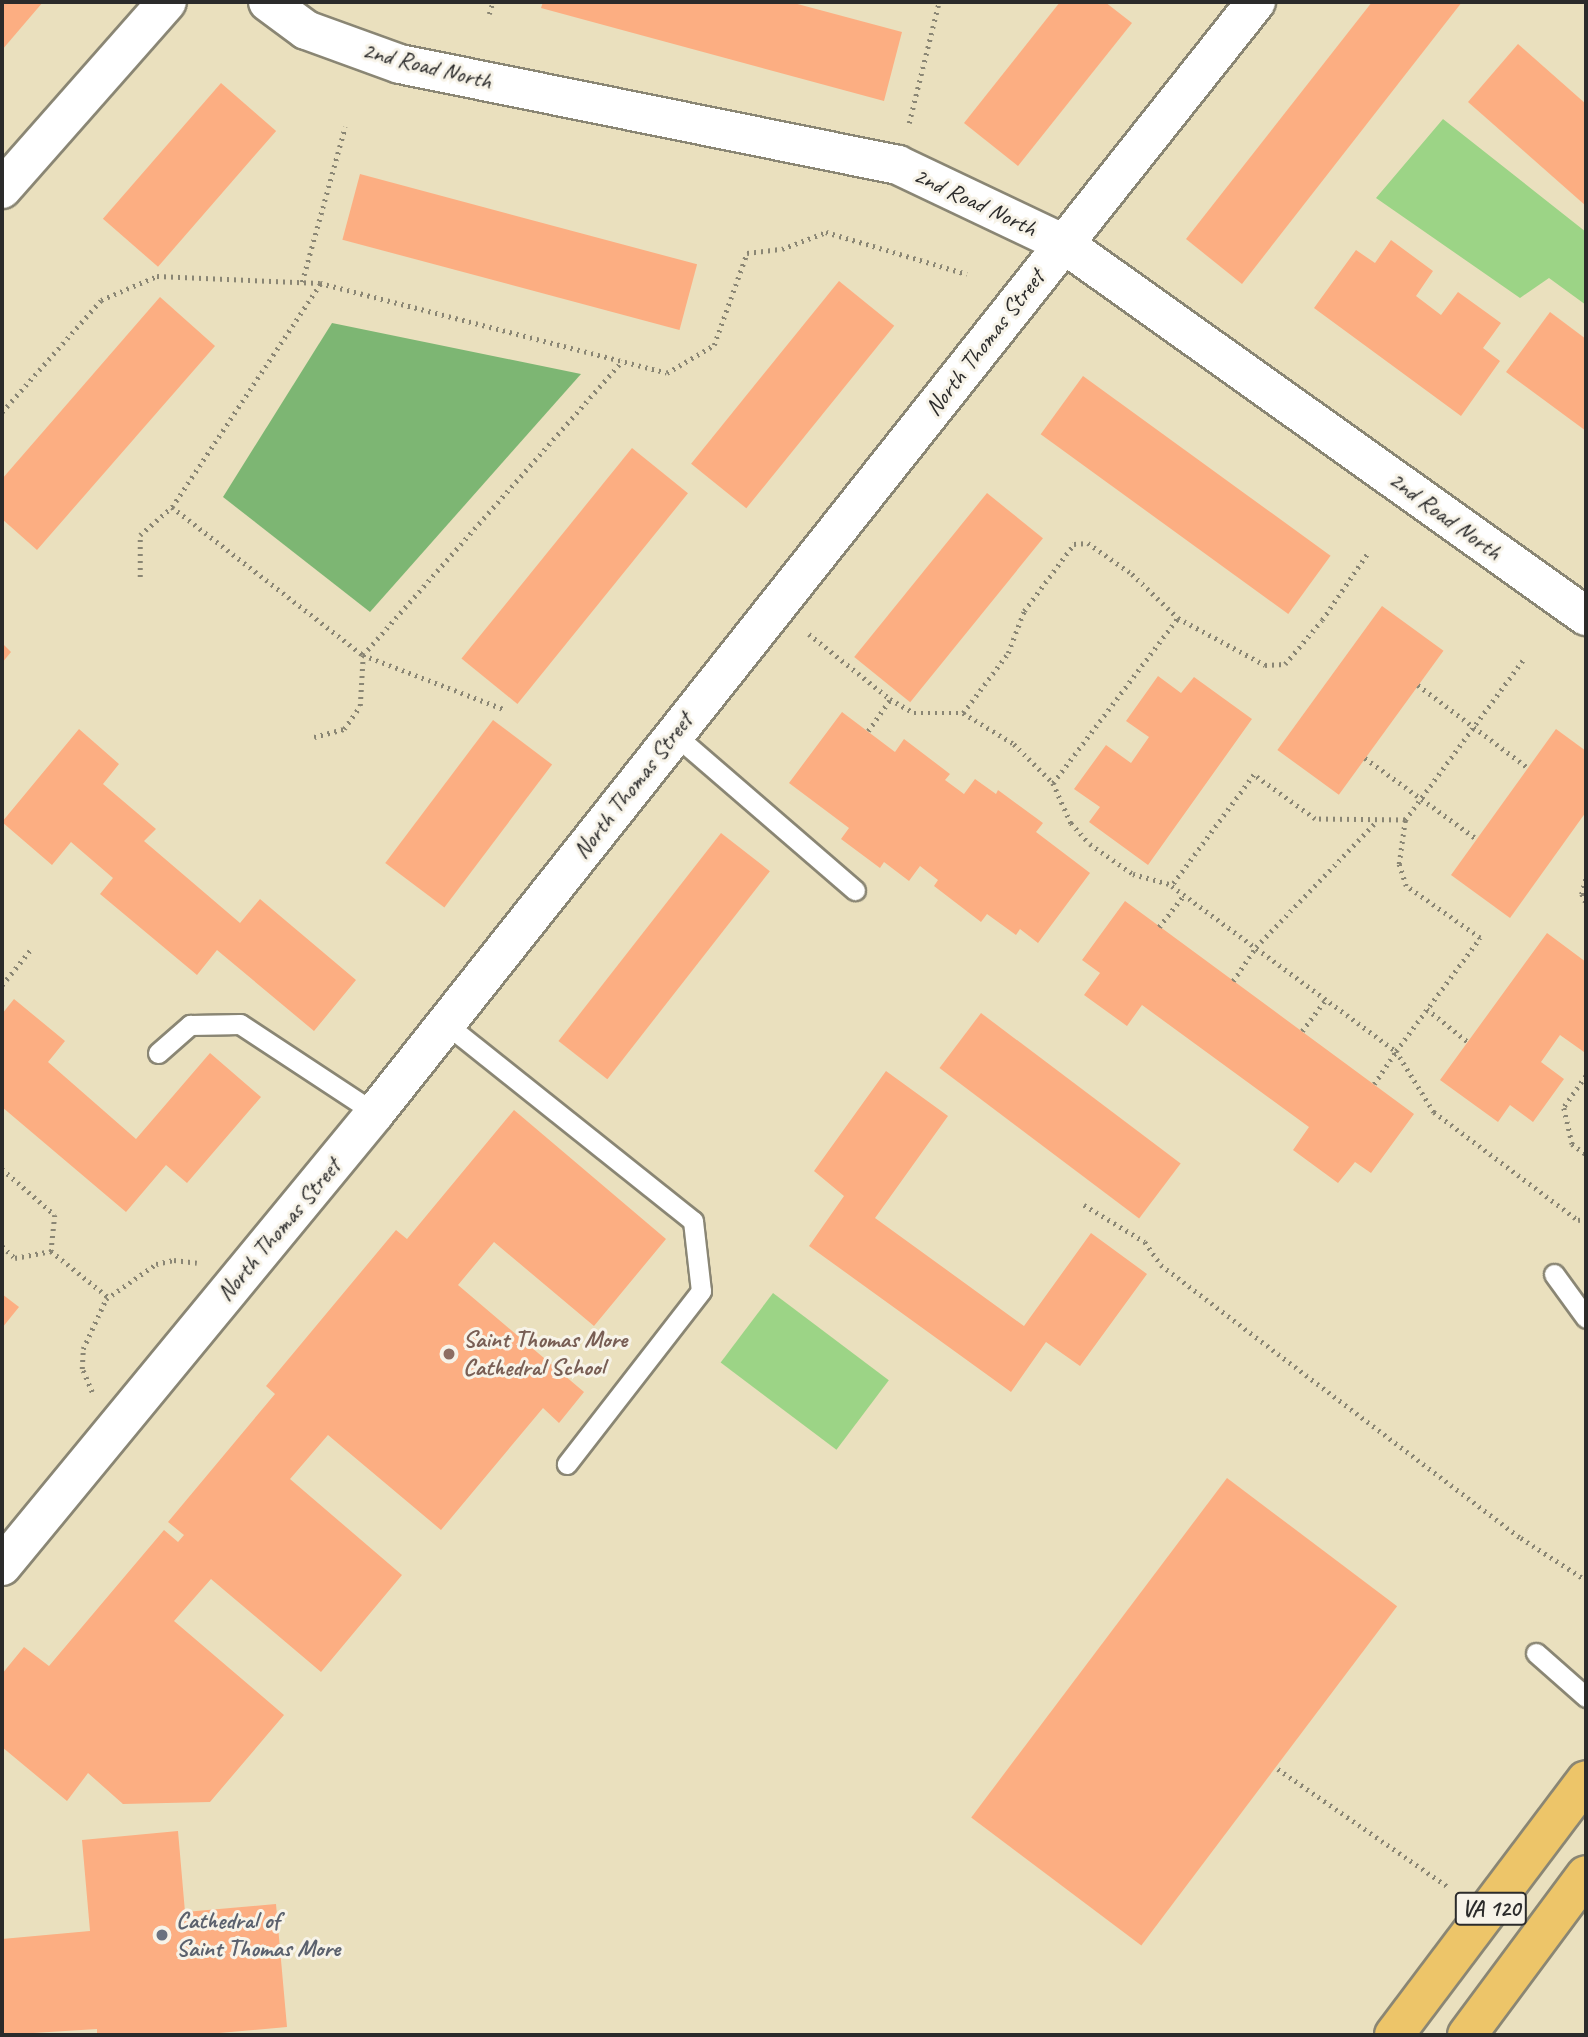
<!DOCTYPE html>
<html>
<head>
<meta charset="utf-8">
<style>
	body { margin:0 }
	#map { position:relative; width:1588px; height:2037px; overflow:hidden; background:#eae0be; font-family:Caveat,sans-serif }
	div>[style] { position:absolute }
	.green>* { inset:0; background:#9cd486; transform-origin:0 0 }
	.forest>* { inset:0; background:#7db673 }
	.building>* { inset:0; background:#fcae82; transform-origin:0 0 }
	.path>* { height:4.5px; margin-top:-2.25px; transform-origin:0; background:repeating-linear-gradient(90deg,#8a8674 0 2px,transparent 0 7px) }
	.roads { filter:drop-shadow(2px 0 #8a8674) drop-shadow(-2px 0 #8a8674) drop-shadow(0 2px #8a8674) drop-shadow(0 -2px #8a8674) }
	.service>* { height:19px; margin:-9.5px; padding:0 9.5px; transform-origin:9.5px; border-radius:9.5px; background:#fff }
	.minor>* { height:38px; margin:-19px; padding:0 19px; transform-origin:19px; border-radius:19px; background:#fff }
	.primary>* { height:38px; margin:-19px; padding:0 19px; transform-origin:19px; border-radius:19px; background:#edc569 }
	.dots>* { width:19px; height:19px; translate:-50% -50%; box-sizing:border-box; border:4px solid #f7f3e8; border-radius:50% }
	span { translate:-50% -50%; white-space:nowrap; text-align:center; line-height:1.15; -webkit-text-stroke:6px #f7f3e8; paint-order:stroke }
	.shield-label span { padding:2px 5px; background:#f7f3e8; border:2px solid; border-radius:5px; -webkit-text-stroke-width:0 }
	.shield-label { font-size:23px; color:#2b2b2b; font-weight:700 }
	.street-label { font-size:24px; color:#2b2b2b }
	.education-label { font-size:24px; color:#785e54; font-weight:700 }
	.left { translate:0 -50%; text-align:left }
	.worship-label { font-size:24px; color:#5b616d; font-weight:700 }
	.frame { position:absolute; inset:0; border:4px solid #2b2b2b; pointer-events:none }
</style>
</head>
<body>
<div id="map">
	<div class="green">
		<div style="clip-path:polygon(1443px 119px,1586px 232px,1586px 305px,1549px 278px,1520px 298px,1376px 198px)"></div>
		<div style="left:773px;top:1293px;width:145px;height:87px;rotate:37deg"></div>
	</div>
	<div class="forest">
		<div style="clip-path:polygon(332px 323px,581px 374px,370px 612px,223px 497px)"></div>
	</div>
	<div class="building">
		<div style="clip-path:polygon(2px 2px,43px 2px,2px 50px)"></div>
		<div style="clip-path:polygon(543px 2px,790px 2px,902px 32px,884px 101px,541px 8px)"></div>
		<div style="clip-path:polygon(1060px 2px,1105px 2px,1132px 23px,1018px 166px,964px 123px)"></div>
		<div style="clip-path:polygon(1372px 2px,1462px 2px,1242px 284px,1186px 239px)"></div>
		<div style="clip-path:polygon(1518px 44px,1586px 104px,1586px 206px,1468px 102px)"></div>
		<div style="left:221px;top:83px;width:73px;height:180px;rotate:41deg"></div>
		<div style="left:360px;top:174px;width:349px;height:68px;rotate:15deg"></div>
		<div style="clip-path:polygon(1391px 240px,1433px 271px,1416px 296px,1441px 315px,1458px 292px,1501px 323px,1483px 348px,1500px 361px,1461px 416px,1314px 308px,1356px 250px,1375px 263px)"></div>
		<div style="left:839px;top:281px;width:71px;height:235px;rotate:39deg"></div>
		<div style="clip-path:polygon(160px 297px,215px 346px,37px 550px,2px 519px,2px 479px)"></div>
		<div style="clip-path:polygon(1550px 312px,1586px 339px,1586px 431px,1506px 372px)"></div>
		<div style="left:1083px;top:376px;width:306px;height:72px;rotate:36deg"></div>
		<div style="left:632px;top:448px;width:72px;height:271px;rotate:39deg"></div>
		<div style="left:987px;top:493px;width:72px;height:211px;rotate:39deg"></div>
		<div style="left:1382px;top:606px;width:76px;height:178px;rotate:36deg"></div>
		<div style="clip-path:polygon(2px 643px,11px 652px,2px 663px)"></div>
		<div style="clip-path:polygon(1158px 676px,1181px 693px,1194px 677px,1252px 719px,1148px 865px,1089px 822px,1100px 807px,1074px 789px,1106px 745px,1131px 763px,1149px 737px,1126px 721px)"></div>
		<div style="clip-path:polygon(842px 712px,895px 752px,904px 739px,950px 774px,945px 780px,964px 794px,975px 779px,996px 794px,998px 790px,1043px 823px,1036px 832px,1090px 873px,1038px 943px,1020px 929px,1016px 935px,987px 914px,981px 922px,934px 886px,938px 880px,920px 866px,909px 881px,884px 862px,880px 868px,841px 839px,849px 828px,789px 783px)"></div>
		<div style="left:493px;top:720px;width:74px;height:179px;rotate:37deg"></div>
		<div style="clip-path:polygon(79px 729px,119px 764px,103px 784px,156px 829px,144px 841px,240px 923px,260px 899px,356px 980px,314px 1031px,217px 950px,197px 975px,100px 894px,113px 878px,71px 842px,52px 865px,2px 822px)"></div>
		<div style="clip-path:polygon(1556px 729px,1586px 751px,1586px 812px,1510px 918px,1451px 875px)"></div>
		<div style="left:721px;top:833px;width:62px;height:264px;rotate:38deg"></div>
		<div style="clip-path:polygon(1125px 901px,1414px 1114px,1371px 1173px,1355px 1162px,1338px 1183px,1293px 1150px,1309px 1127px,1142px 1005px,1127px 1026px,1084px 995px,1100px 973px,1082px 960px)"></div>
		<div style="clip-path:polygon(1547px 933px,1586px 962px,1586px 1048px,1584px 1052px,1560px 1035px,1541px 1062px,1564px 1079px,1533px 1122px,1510px 1105px,1498px 1122px,1440px 1080px)"></div>
		<div style="clip-path:polygon(14px 999px,65px 1041px,48px 1062px,136px 1139px,210px 1053px,261px 1097px,187px 1183px,166px 1165px,126px 1212px,2px 1107px,2px 1014px)"></div>
		<div style="left:981px;top:1013px;width:250px;height:69px;rotate:37deg"></div>
		<div style="clip-path:polygon(886px 1071px,948px 1116px,875px 1218px,1024px 1326px,1091px 1233px,1147px 1274px,1080px 1366px,1046px 1342px,1011px 1392px,809px 1246px,844px 1196px,814px 1171px)"></div>
		<div style="clip-path:polygon(514px 1110px,666px 1239px,594px 1326px,494px 1242px,458px 1285px,584px 1392px,559px 1423px,543px 1408px,441px 1530px,328px 1435px,290px 1479px,402px 1575px,321px 1672px,211px 1579px,174px 1621px,284px 1715px,210px 1802px,123px 1804px,88px 1773px,67px 1801px,2px 1747px,2px 1674px,24px 1647px,49px 1666px,164px 1530px,178px 1542px,184px 1535px,168px 1522px,275px 1394px,266px 1386px,396px 1230px,407px 1239px)"></div>
		<div style="clip-path:polygon(2px 1294px,19px 1307px,2px 1328px)"></div>
		<div style="left:1227px;top:1478px;width:213px;height:425px;rotate:37deg"></div>
		<div style="clip-path:polygon(178px 1831px,185px 1912px,276px 1904px,287px 2027px,197px 2035px,97px 2035px,97px 2029px,2px 2035px,2px 1939px,90px 1931px,82px 1840px)"></div>
	</div>
	<div class="path">
		<div style="left:489px;top:14px;width:13px;rotate:-72deg"></div>
		<div style="left:909px;top:123px;width:125px;rotate:-76.1deg"></div>
		<div style="left:302px;top:282px;width:161px;rotate:-74.5deg"></div>
		<div style="left:2px;top:412px;width:149px;rotate:-48.5deg"></div>
		<div style="left:101px;top:300px;width:61px;rotate:-23.2deg"></div>
		<div style="left:157px;top:276px;width:163px;rotate:2.5deg"></div>
		<div style="left:320px;top:283px;width:358px;rotate:14.5deg"></div>
		<div style="left:667px;top:373px;width:55px;rotate:-30.8deg"></div>
		<div style="left:714px;top:345px;width:98px;rotate:-70.3deg"></div>
		<div style="left:747px;top:253px;width:35px;rotate:-7deg"></div>
		<div style="left:782px;top:249px;width:47px;rotate:-21.1deg"></div>
		<div style="left:826px;top:232px;width:147px;rotate:16.6deg"></div>
		<div style="left:172px;top:507px;width:242px;rotate:37.8deg"></div>
		<div style="left:363px;top:655px;width:153px;rotate:21deg"></div>
		<div style="left:140px;top:577px;width:42px;rotate:-90deg"></div>
		<div style="left:140px;top:535px;width:43px;rotate:-41.2deg"></div>
		<div style="left:172px;top:507px;width:268px;rotate:-56.4deg"></div>
		<div style="left:809px;top:634px;width:104px;rotate:38.7deg"></div>
		<div style="left:890px;top:699px;width:28px;rotate:30deg"></div>
		<div style="left:914px;top:713px;width:49px"></div>
		<div style="left:963px;top:713px;width:60px;rotate:31.3deg"></div>
		<div style="left:1014px;top:744px;width:55px;rotate:45deg"></div>
		<div style="left:1053px;top:783px;width:44px;rotate:65.8deg"></div>
		<div style="left:1071px;top:823px;width:28px;rotate:48deg"></div>
		<div style="left:1090px;top:844px;width:52px;rotate:34.9deg"></div>
		<div style="left:1133px;top:874px;width:41px;rotate:15.4deg"></div>
		<div style="left:1418px;top:685px;width:138px;rotate:37deg"></div>
		<div style="left:963px;top:713px;width:75px;rotate:-53.1deg"></div>
		<div style="left:1008px;top:653px;width:45px;rotate:-69.1deg"></div>
		<div style="left:1024px;top:611px;width:84px;rotate:-53.3deg"></div>
		<div style="left:1074px;top:544px;width:14px;rotate:-4deg"></div>
		<div style="left:1088px;top:543px;width:54px;rotate:35.2deg"></div>
		<div style="left:1132px;top:574px;width:64px;rotate:43.7deg"></div>
		<div style="left:1178px;top:618px;width:99px;rotate:28.4deg"></div>
		<div style="left:1265px;top:665px;width:20px;rotate:-3deg"></div>
		<div style="left:1285px;top:664px;width:57px;rotate:-49.9deg"></div>
		<div style="left:1322px;top:620px;width:83px;rotate:-55.7deg"></div>
		<div style="left:868px;top:731px;width:39px;rotate:-55deg"></div>
		<div style="left:314px;top:737px;width:31px;rotate:-15deg"></div>
		<div style="left:344px;top:729px;width:28px;rotate:-55deg"></div>
		<div style="left:360px;top:706px;width:51px;rotate:-86.6deg"></div>
		<div style="left:363px;top:655px;width:392px;rotate:-48.6deg"></div>
		<div style="left:1365px;top:758px;width:138px;rotate:35.9deg"></div>
		<div style="left:1053px;top:783px;width:207px;rotate:-52.9deg"></div>
		<div style="left:1405px;top:820px;width:90px;rotate:-179.4deg"></div>
		<div style="left:1315px;top:819px;width:75px;rotate:-144.2deg"></div>
		<div style="left:1254px;top:775px;width:138px;rotate:126.5deg"></div>
		<div style="left:1172px;top:886px;width:278px;rotate:36.4deg"></div>
		<div style="left:1396px;top:1051px;width:141px;rotate:-53.4deg"></div>
		<div style="left:1480px;top:938px;width:90px;rotate:-144.9deg"></div>
		<div style="left:1406px;top:886px;width:23px;rotate:-108deg"></div>
		<div style="left:1399px;top:864px;width:44px;rotate:-82.2deg"></div>
		<div style="left:1405px;top:820px;width:199px;rotate:-53.6deg"></div>
		<div style="left:1586px;top:879px;width:16px;rotate:105deg"></div>
		<div style="left:1582px;top:894px;width:10px;rotate:66deg"></div>
		<div style="left:1159px;top:927px;width:41px;rotate:-52deg"></div>
		<div style="left:1233px;top:981px;width:41px;rotate:-55.9deg"></div>
		<div style="left:1256px;top:947px;width:175px;rotate:-46.2deg"></div>
		<div style="left:2px;top:985px;width:48px;rotate:-51deg"></div>
		<div style="left:1427px;top:1009px;width:53px;rotate:38.8deg"></div>
		<div style="left:1302px;top:1031px;width:40px;rotate:-53deg"></div>
		<div style="left:1586px;top:1076px;width:39px;rotate:125deg"></div>
		<div style="left:1564px;top:1108px;width:37px;rotate:77deg"></div>
		<div style="left:1572px;top:1144px;width:17px;rotate:36deg"></div>
		<div style="left:1374px;top:1084px;width:40px;rotate:-56deg"></div>
		<div style="left:1396px;top:1051px;width:72px;rotate:58.1deg"></div>
		<div style="left:1434px;top:1112px;width:180px;rotate:36.9deg"></div>
		<div style="left:1578px;top:1220px;width:8px;rotate:-7deg"></div>
		<div style="left:2px;top:1169px;width:70px;rotate:41deg"></div>
		<div style="left:55px;top:1215px;width:36px;rotate:96deg"></div>
		<div style="left:51px;top:1251px;width:73px;rotate:38.9deg"></div>
		<div style="left:1084px;top:1205px;width:71px;rotate:31.2deg"></div>
		<div style="left:1145px;top:1242px;width:28px;rotate:55deg"></div>
		<div style="left:1161px;top:1265px;width:452px;rotate:37.2deg"></div>
		<div style="left:1521px;top:1538px;width:77px;rotate:32.9deg"></div>
		<div style="left:2px;top:1246px;width:18px;rotate:43deg"></div>
		<div style="left:15px;top:1258px;width:37px;rotate:-11deg"></div>
		<div style="left:92px;top:1392px;width:25px;rotate:-113deg"></div>
		<div style="left:82px;top:1369px;width:20px;rotate:-87deg"></div>
		<div style="left:83px;top:1349px;width:55px;rotate:-65.3deg"></div>
		<div style="left:106px;top:1299px;width:61px;rotate:-35deg"></div>
		<div style="left:156px;top:1264px;width:18px;rotate:-13deg"></div>
		<div style="left:174px;top:1260px;width:23px;rotate:7deg"></div>
		<div style="left:1278px;top:1769px;width:209px;rotate:34.7deg"></div>
	</div>
	<div class="roads">
		<div class="service">
			<div style="left:674px;top:734px;width:239px;rotate:40.8deg"></div>
			<div style="left:445px;top:1023px;width:317px;rotate:38.6deg"></div>
			<div style="left:693px;top:1221px;width:70px;rotate:83.5deg"></div>
			<div style="left:701px;top:1291px;width:219px;rotate:127.8deg"></div>
			<div style="left:158px;top:1053px;width:43px;rotate:-41.2deg"></div>
			<div style="left:190px;top:1025px;width:50px;rotate:-1.1deg"></div>
			<div style="left:240px;top:1024px;width:162px;rotate:33.4deg"></div>
			<div style="left:1554px;top:1274px;width:54px;rotate:54deg"></div>
			<div style="left:1536px;top:1653px;width:67px;rotate:41.3deg"></div>
		</div>
		<div class="minor">
			<div style="left:268px;top:2px;width:47px;rotate:36.4deg"></div>
			<div style="left:306px;top:30px;width:100px;rotate:19.9deg"></div>
			<div style="left:400px;top:64px;width:508px;rotate:11.46deg"></div>
			<div style="left:898px;top:165px;width:184px;rotate:25.4deg"></div>
			<div style="left:1064px;top:244px;width:641px;rotate:35.48deg"></div>
			<div style="left:2px;top:189px;width:249px;rotate:-48.6deg"></div>
			<div style="left:2px;top:1566px;width:587px;rotate:-50.53deg"></div>
			<div style="left:375px;top:1113px;width:1418px;rotate:-51.59deg"></div>
		</div>
		<div class="primary">
			<div style="left:1394px;top:2035px;width:319px;rotate:-53deg"></div>
			<div style="left:1467px;top:2035px;width:199px;rotate:-53.4deg"></div>
		</div>
	</div>
	<div class="dots">
		<div style="left:449px;top:1354px;background:#8d6e63"></div>
		<div style="left:162px;top:1935px;background:#6b7280"></div>
	</div>
	<div class="shield-label">
		<span style="left:1491px;top:1909px">VA 120</span>
	</div>
	<div class="street-label">
		<span style="left:427px;top:66px;rotate:14deg">2nd Road North</span>
		<span style="left:975px;top:202px;rotate:25deg">2nd Road North</span>
		<span style="left:985px;top:343px;rotate:-52deg">North Thomas Street</span>
		<span style="left:1445px;top:516px;rotate:36deg">2nd Road North</span>
		<span style="left:633px;top:786px;rotate:-52deg">North Thomas Street</span>
		<span style="left:279px;top:1230px;rotate:-50deg">North Thomas Street</span>
	</div>
	<div class="education-label">
		<span class="left" style="left:463px;top:1354px">Saint Thomas More<br>Cathedral School</span>
	</div>
	<div class="worship-label">
		<span class="left" style="left:176px;top:1935px">Cathedral of<br>Saint Thomas More</span>
	</div>
	<div class="frame"></div>
</div>
</body>
</html>
